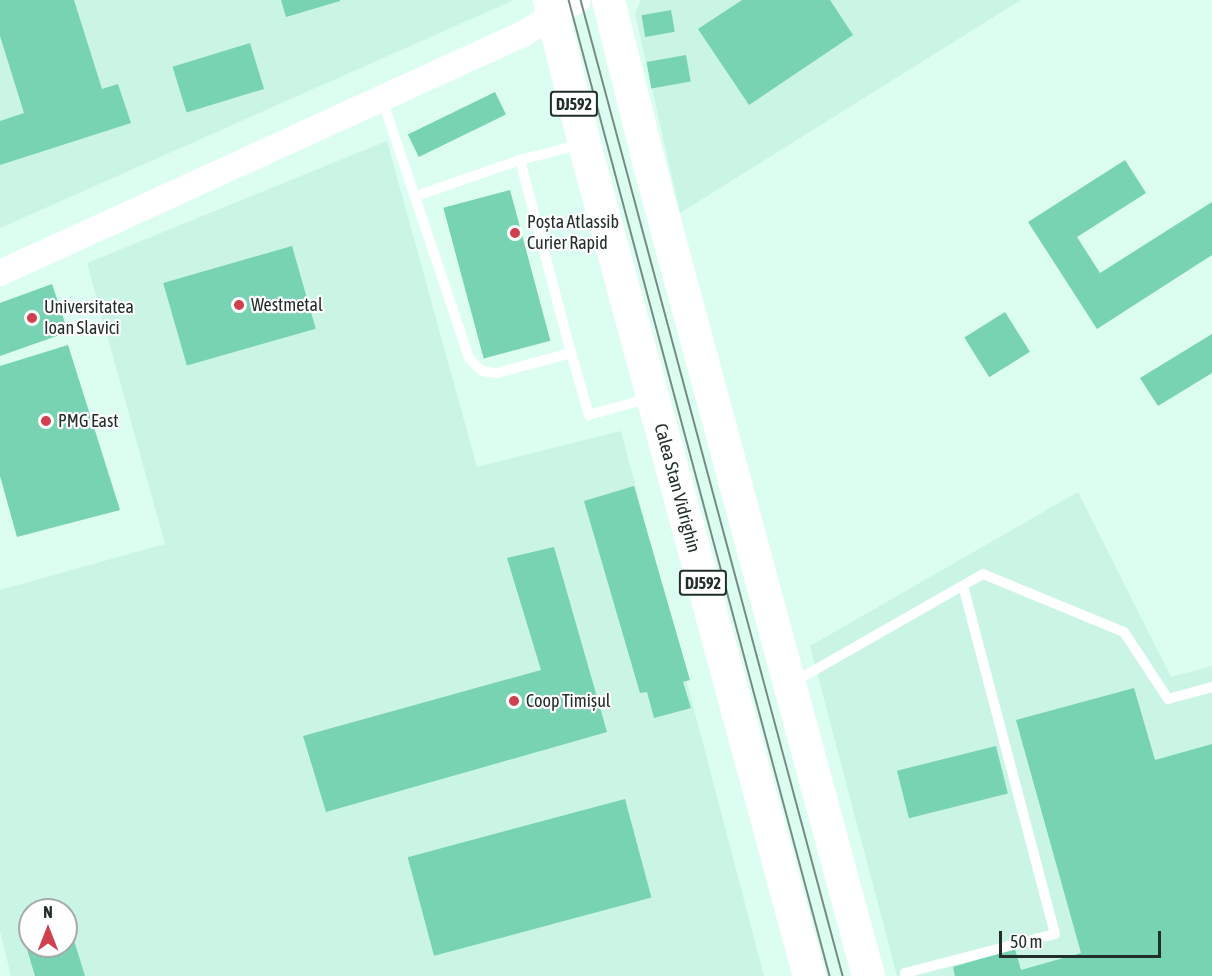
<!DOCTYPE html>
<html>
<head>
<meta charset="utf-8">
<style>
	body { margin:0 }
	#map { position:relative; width:1212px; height:976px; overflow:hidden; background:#dcfef0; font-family:"Asap Condensed",sans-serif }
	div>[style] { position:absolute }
	.built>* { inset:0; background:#caf4e3 }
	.building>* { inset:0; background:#77d3b2; transform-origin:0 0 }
	.service>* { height:10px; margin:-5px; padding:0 5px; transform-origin:5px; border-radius:5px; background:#fff }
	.tertiary>* { height:26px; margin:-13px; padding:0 13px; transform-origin:13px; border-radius:13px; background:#fff }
	.primary>* { height:33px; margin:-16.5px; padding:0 16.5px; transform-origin:16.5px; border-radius:16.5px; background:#fff }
	.tram>* { height:1.5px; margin:-0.75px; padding:0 0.75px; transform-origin:0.75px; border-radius:0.75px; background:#768c83 }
	.dots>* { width:16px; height:16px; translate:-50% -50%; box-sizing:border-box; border:3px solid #fff; border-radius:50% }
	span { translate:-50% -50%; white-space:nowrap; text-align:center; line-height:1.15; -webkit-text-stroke:4.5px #fff; paint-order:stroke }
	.shield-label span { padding:2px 4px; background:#fff; border:2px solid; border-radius:4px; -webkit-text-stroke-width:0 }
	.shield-label { font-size:16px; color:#212e29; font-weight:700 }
	.poi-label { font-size:18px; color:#212e29 }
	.left { translate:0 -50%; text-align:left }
	.street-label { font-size:18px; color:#212e29 }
	.north { position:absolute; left:18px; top:898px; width:60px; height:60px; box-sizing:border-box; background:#fff; border:2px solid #a6aba9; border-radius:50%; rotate:0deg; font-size:16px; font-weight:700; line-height:24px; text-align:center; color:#212e29 }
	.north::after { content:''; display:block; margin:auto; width:21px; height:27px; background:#d0404f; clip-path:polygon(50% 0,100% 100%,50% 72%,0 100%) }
	.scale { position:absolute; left:999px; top:931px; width:162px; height:27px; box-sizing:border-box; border:3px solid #212e29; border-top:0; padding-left:8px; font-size:18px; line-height:21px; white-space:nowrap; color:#212e29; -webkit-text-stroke:4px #fff; paint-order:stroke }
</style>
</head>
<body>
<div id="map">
	<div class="built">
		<div style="clip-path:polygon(0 0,514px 0,0 228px)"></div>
		<div style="clip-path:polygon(641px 0,1021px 0,680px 213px,635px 13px)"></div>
		<div style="clip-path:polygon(evenodd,387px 141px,477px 467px,621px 431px,764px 976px,11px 976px,0 931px,0 590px,165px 544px,87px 263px,387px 141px,30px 910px,66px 910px,66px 946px,30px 946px,30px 910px)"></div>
		<div style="clip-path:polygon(1078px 492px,1171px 677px,1212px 666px,1212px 976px,897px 976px,810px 646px)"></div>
	</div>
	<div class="building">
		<div style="clip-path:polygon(0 0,74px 0,102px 89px,118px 84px,131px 123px,0 165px,0 121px,24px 113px,0 36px)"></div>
		<div style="clip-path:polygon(281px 0,340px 0,340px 1px,286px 17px)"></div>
		<div style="clip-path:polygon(742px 0,830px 0,853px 35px,749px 105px,698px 29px)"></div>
		<div style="left:671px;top:10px;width:22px;height:30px;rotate:80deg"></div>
		<div style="left:250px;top:43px;width:48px;height:81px;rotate:73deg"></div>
		<div style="left:686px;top:55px;width:27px;height:40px;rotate:80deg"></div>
		<div style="left:495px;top:92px;width:25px;height:97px;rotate:64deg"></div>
		<div style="clip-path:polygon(1125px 160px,1146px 193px,1077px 237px,1100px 273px,1212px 202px,1212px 255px,1097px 329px,1028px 222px)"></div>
		<div style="left:510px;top:190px;width:156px;height:69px;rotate:75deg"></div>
		<div style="left:292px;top:246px;width:86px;height:134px;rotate:74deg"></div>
		<div style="clip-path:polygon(52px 284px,68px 332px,0 356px,0 303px)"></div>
		<div style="left:1005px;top:312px;width:47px;height:48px;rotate:58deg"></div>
		<div style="clip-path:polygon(1212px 334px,1212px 373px,1158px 406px,1140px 378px)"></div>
		<div style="clip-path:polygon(68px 345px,120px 510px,17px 537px,0 476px,0 366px)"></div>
		<div style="clip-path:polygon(634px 486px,690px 680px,683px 682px,691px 708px,654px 718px,647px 692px,640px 693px,584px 501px)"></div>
		<div style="clip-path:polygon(554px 547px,607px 732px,326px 812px,303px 736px,541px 670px,507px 558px)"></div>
		<div style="clip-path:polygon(1134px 688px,1155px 760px,1212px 744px,1212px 976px,955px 976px,953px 967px,1015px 949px,1021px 970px,1081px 953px,1016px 720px)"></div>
		<div style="left:996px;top:746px;width:49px;height:102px;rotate:76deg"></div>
		<div style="left:625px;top:799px;width:102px;height:225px;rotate:75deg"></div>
		<div style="clip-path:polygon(67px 918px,85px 976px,35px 976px,20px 926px,30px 923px,30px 946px,66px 946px)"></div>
	</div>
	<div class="service">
		<div style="left:382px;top:99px;width:273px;rotate:71.4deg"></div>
		<div style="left:469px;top:358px;width:18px;rotate:45deg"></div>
		<div style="left:482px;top:371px;width:15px;rotate:8deg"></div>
		<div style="left:497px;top:373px;width:77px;rotate:-15.1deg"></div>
		<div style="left:571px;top:353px;width:200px;rotate:-104.8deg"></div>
		<div style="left:416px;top:196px;width:110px;rotate:-19.1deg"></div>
		<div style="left:520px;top:160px;width:64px;rotate:-14.5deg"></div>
		<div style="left:571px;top:353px;width:65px;rotate:73.8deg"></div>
		<div style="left:589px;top:415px;width:63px;rotate:-15.6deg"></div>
		<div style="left:792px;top:683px;width:220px;rotate:-29.7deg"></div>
		<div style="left:983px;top:574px;width:152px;rotate:22.4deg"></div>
		<div style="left:1124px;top:632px;width:80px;rotate:56.7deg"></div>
		<div style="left:1168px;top:699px;width:46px;rotate:-15.3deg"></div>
		<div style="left:906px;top:976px;width:3px;rotate:-108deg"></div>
		<div style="left:905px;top:973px;width:155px;rotate:-14.6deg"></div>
		<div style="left:1055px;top:934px;width:360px;rotate:-104.8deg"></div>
	</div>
	<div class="tertiary">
		<div style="left:0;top:273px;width:577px;rotate:-24.57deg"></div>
		<div style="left:525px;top:33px;width:62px;rotate:-31.9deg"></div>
	</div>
	<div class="primary">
		<div style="left:549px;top:0;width:148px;rotate:76.3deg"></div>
		<div style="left:584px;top:144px;width:862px;rotate:74.87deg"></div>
		<div style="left:608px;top:0;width:166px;rotate:76deg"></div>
		<div style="left:648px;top:161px;width:844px;rotate:74.89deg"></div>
	</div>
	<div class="tram">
		<div style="left:569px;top:0;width:1010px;rotate:75.03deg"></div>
		<div style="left:581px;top:0;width:1011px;rotate:74.97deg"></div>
	</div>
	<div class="dots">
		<div style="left:515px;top:233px;background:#d0404f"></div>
		<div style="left:239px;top:305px;background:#d0404f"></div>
		<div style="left:32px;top:318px;background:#d0404f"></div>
		<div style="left:46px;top:421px;background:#d0404f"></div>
		<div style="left:514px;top:701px;background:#d0404f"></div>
	</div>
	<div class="shield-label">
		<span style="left:574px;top:104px">DJ592</span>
		<span style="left:703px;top:583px">DJ592</span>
	</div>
	<div class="poi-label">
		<span class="left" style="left:527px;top:233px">Poșta Atlassib<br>Curier Rapid</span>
		<span class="left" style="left:251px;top:305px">Westmetal</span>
		<span class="left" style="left:44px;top:318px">Universitatea<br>Ioan Slavici</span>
		<span class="left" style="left:58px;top:421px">PMG East</span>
		<span class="left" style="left:526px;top:701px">Coop Timișul</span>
	</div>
	<div class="street-label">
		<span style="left:677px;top:488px;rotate:75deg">Calea Stan Vidrighin</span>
	</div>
	<div class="north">N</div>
	<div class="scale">50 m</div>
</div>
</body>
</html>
